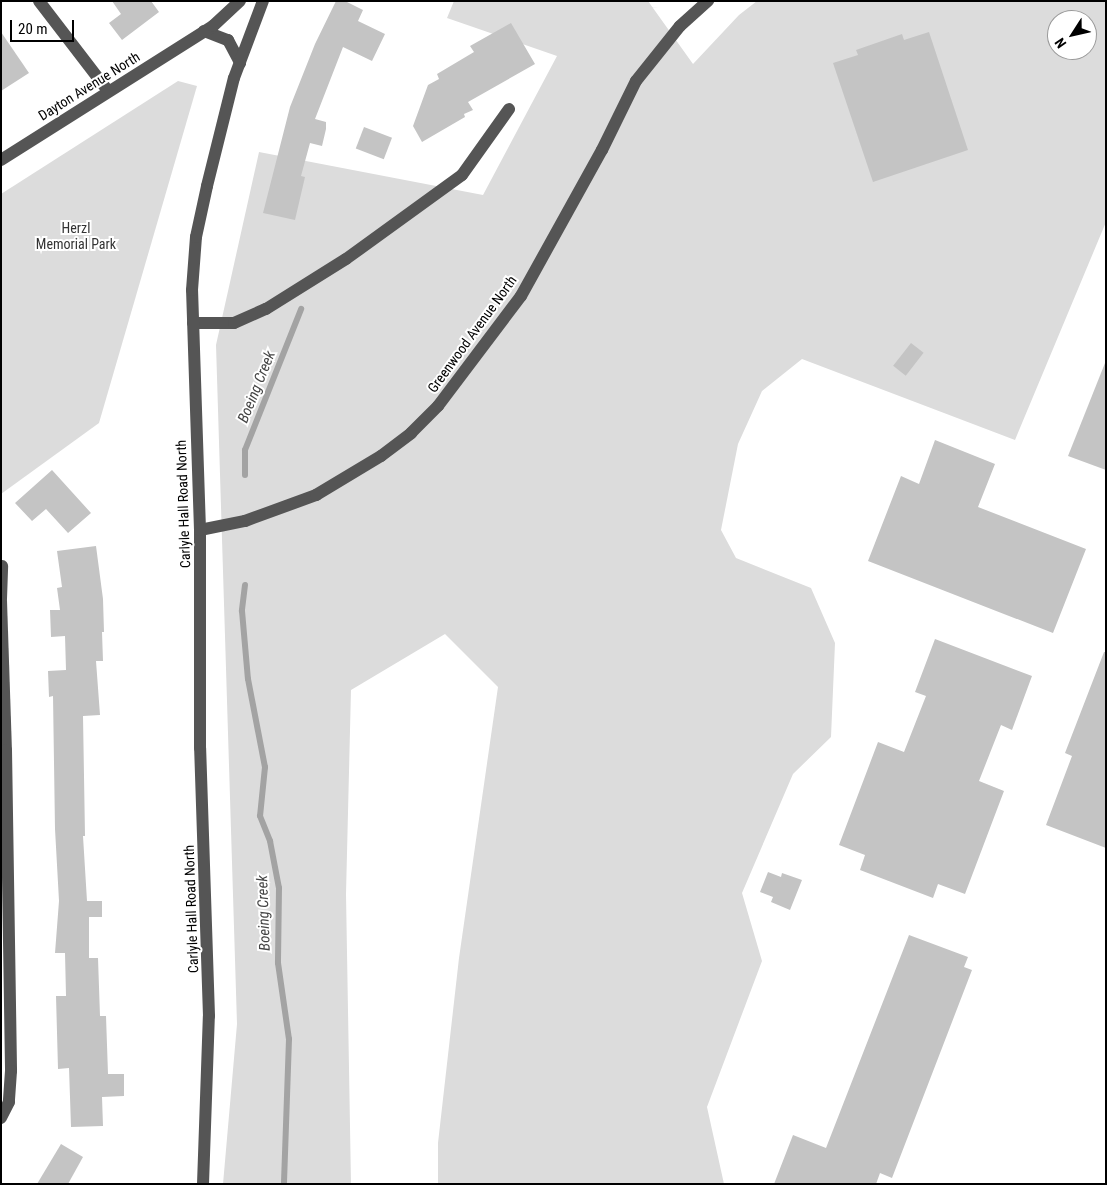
<!DOCTYPE html>
<html>
<head>
<meta charset="utf-8">
<style>
	body { margin:0 }
	#map { position:relative; width:1107px; height:1185px; overflow:hidden; background:#fff; font-family:"Roboto Condensed",sans-serif }
	div>[style] { position:absolute }
	.green>* { inset:0; background:#dcdcdc }
	.stream>* { height:6px; margin:-3px; padding:0 3px; transform-origin:3px; border-radius:3px; background:#a3a3a3 }
	.building>* { inset:0; background:#c4c4c4; transform-origin:0 0 }
	.minor>* { height:12px; margin:-6px; padding:0 6px; transform-origin:6px; border-radius:6px; background:#555 }
	span { translate:-50% -50%; white-space:nowrap; text-align:center; line-height:1.15; -webkit-text-stroke:4px #fff; paint-order:stroke }
	.street-label { font-size:14px; color:#000 }
	.park-label { font-size:14px; color:#333 }
	.water-label { font-size:15px; color:#444; font-style:italic }
	.frame { position:absolute; inset:0; border:2px solid #000; pointer-events:none }
	.north { position:absolute; left:1047px; top:10px; width:50px; height:50px; box-sizing:border-box; background:#fff; border:1px solid #999; border-radius:50%; rotate:235deg; font-size:14px; font-weight:700; line-height:20px; text-align:center; color:#000 }
	.north::after { content:''; display:block; margin:auto; width:18px; height:22px; background:#000; clip-path:polygon(50% 0,100% 100%,50% 72%,0 100%) }
	.scale { position:absolute; left:10px; top:20px; width:64px; height:22px; box-sizing:border-box; border:2px solid #000; border-top:0; padding-left:6px; font-size:15px; line-height:18px; white-space:nowrap; color:#000; -webkit-text-stroke:4px #fff; paint-order:stroke }
</style>
</head>
<body>
<div id="map">
	<div class="green">
		<div style="clip-path:polygon(evenodd,454px 1px,648px 1px,693px 64px,739px 15px,757px 1px,1106px 1px,1106px 222px,1015px 440px,802px 359px,762px 391px,738px 444px,721px 530px,736px 558px,811px 588px,835px 643px,831px 737px,793px 774px,742px 893px,762px 961px,707px 1107px,724px 1184px,438px 1184px,438px 1143px,459px 958px,498px 687px,445px 634px,351px 690px,346px 894px,351px 1184px,223px 1184px,237px 1024px,216px 345px,259px 152px,483px 195px,557px 56px,447px 18px,454px 1px,1057px 20px,1087px 20px,1087px 50px,1057px 50px,1057px 20px)"></div>
		<div style="clip-path:polygon(178px 81px,197px 86px,99px 423px,1px 494px,1px 194px)"></div>
	</div>
	<div class="stream">
		<div style="left:245px;top:475px;width:25px;rotate:-90deg"></div>
		<div style="left:245px;top:450px;width:152px;rotate:-68.3deg"></div>
		<div style="left:245px;top:585px;width:26px;rotate:97deg"></div>
		<div style="left:242px;top:611px;width:68px;rotate:85deg"></div>
		<div style="left:248px;top:679px;width:90px;rotate:79.1deg"></div>
		<div style="left:265px;top:767px;width:49px;rotate:95.8deg"></div>
		<div style="left:260px;top:816px;width:27px;rotate:68deg"></div>
		<div style="left:270px;top:841px;width:48px;rotate:79.2deg"></div>
		<div style="left:279px;top:888px;width:75px;rotate:90.8deg"></div>
		<div style="left:278px;top:963px;width:77px;rotate:81.8deg"></div>
		<div style="left:289px;top:1039px;width:145px;rotate:92deg"></div>
	</div>
	<div class="building">
		<div style="clip-path:polygon(112px 1px,151px 1px,159px 12px,122px 40px,109px 23px,121px 14px)"></div>
		<div style="clip-path:polygon(336px 1px,345px 1px,363px 10px,358px 21px,385px 34px,372px 61px,343px 47px,315px 119px,326px 122px,326px 129px,322px 146px,310px 143px,301px 176px,305px 177px,295px 220px,263px 213px,290px 107px,315px 44px)"></div>
		<div style="clip-path:polygon(511px 23px,535px 64px,468px 102px,473px 110px,464px 114px,465px 117px,422px 142px,413px 126px,428px 85px,439px 79px,437px 74px,474px 52px,470px 46px)"></div>
		<div style="clip-path:polygon(1px 32px,29px 73px,1px 91px)"></div>
		<div style="clip-path:polygon(929px 32px,968px 150px,873px 182px,833px 63px,858px 55px,856px 50px,902px 34px,904px 40px)"></div>
		<div style="left:364px;top:127px;width:30px;height:23px;rotate:21deg"></div>
		<div style="left:911px;top:343px;width:16px;height:29px;rotate:38deg"></div>
		<div style="clip-path:polygon(1105px 363px,1106px 364px,1106px 470px,1068px 456px)"></div>
		<div style="clip-path:polygon(935px 440px,995px 464px,978px 507px,1086px 549px,1053px 633px,868px 561px,901px 476px,919px 484px)"></div>
		<div style="clip-path:polygon(52px 470px,91px 513px,68px 533px,46px 509px,32px 521px,15px 503px)"></div>
		<div style="clip-path:polygon(96px 546px,103px 599px,104px 632px,102px 632px,103px 661px,96px 661px,100px 715px,83px 716px,85px 836px,83px 836px,87px 901px,102px 901px,102px 917px,89px 917px,89px 958px,98px 958px,100px 1016px,106px 1016px,108px 1074px,124px 1074px,124px 1096px,102px 1097px,103px 1126px,71px 1127px,69px 1068px,58px 1069px,56px 996px,66px 996px,65px 953px,55px 953px,59px 901px,55px 829px,53px 696px,49px 697px,48px 671px,66px 670px,65px 636px,51px 637px,50px 610px,60px 610px,57px 588px,62px 587px,57px 551px)"></div>
		<div style="clip-path:polygon(935px 639px,1032px 676px,1012px 730px,1001px 725px,979px 781px,1004px 791px,965px 894px,938px 884px,933px 898px,860px 870px,865px 855px,839px 845px,878px 742px,904px 752px,926px 696px,915px 692px)"></div>
		<div style="clip-path:polygon(1104px 652px,1106px 652px,1106px 848px,1046px 825px,1072px 756px,1065px 753px)"></div>
		<div style="clip-path:polygon(768px 872px,781px 877px,782px 873px,802px 880px,790px 910px,771px 902px,773px 897px,760px 892px)"></div>
		<div style="clip-path:polygon(909px 935px,968px 957px,964px 967px,972px 970px,892px 1178px,880px 1173px,876px 1184px,774px 1184px,793px 1135px,826px 1148px)"></div>
		<div style="clip-path:polygon(61px 1144px,83px 1157px,68px 1184px,37px 1184px)"></div>
	</div>
	<div class="minor">
		<div style="left:39px;top:1px;width:113px;rotate:52.5deg"></div>
		<div style="left:204px;top:31px;width:26px;rotate:21deg"></div>
		<div style="left:228px;top:40px;width:26px;rotate:62deg"></div>
		<div style="left:1px;top:160px;width:251px;rotate:-32.3deg"></div>
		<div style="left:213px;top:26px;width:37px;rotate:-43deg"></div>
		<div style="left:193px;top:323px;width:41px"></div>
		<div style="left:234px;top:323px;width:35px;rotate:-24deg"></div>
		<div style="left:266px;top:309px;width:94px;rotate:-32deg"></div>
		<div style="left:346px;top:259px;width:143px;rotate:-35.9deg"></div>
		<div style="left:462px;top:175px;width:81px;rotate:-54.5deg"></div>
		<div style="left:200px;top:530px;width:46px;rotate:-11.3deg"></div>
		<div style="left:245px;top:521px;width:76px;rotate:-20.1deg"></div>
		<div style="left:316px;top:495px;width:76px;rotate:-31deg"></div>
		<div style="left:381px;top:456px;width:38px;rotate:-37deg"></div>
		<div style="left:411px;top:433px;width:38px;rotate:-45deg"></div>
		<div style="left:438px;top:406px;width:138px;rotate:-53deg"></div>
		<div style="left:521px;top:296px;width:167px;rotate:-61deg"></div>
		<div style="left:602px;top:150px;width:77px;rotate:-63.8deg"></div>
		<div style="left:636px;top:81px;width:70px;rotate:-51.3deg"></div>
		<div style="left:680px;top:26px;width:38px;rotate:-42deg"></div>
		<div style="left:1px;top:599px;width:33px;rotate:-88deg"></div>
		<div style="left:1px;top:601px;width:149px;rotate:88.1deg"></div>
		<div style="left:6px;top:750px;width:321px;rotate:89.1deg"></div>
		<div style="left:11px;top:1071px;width:31px;rotate:94deg"></div>
		<div style="left:9px;top:1102px;width:18px;rotate:117deg"></div>
		<div style="left:203px;top:1184px;width:168px;rotate:-88deg"></div>
		<div style="left:209px;top:1016px;width:268px;rotate:-91.9deg"></div>
		<div style="left:200px;top:748px;width:218px;rotate:-90deg"></div>
		<div style="left:200px;top:530px;width:240px;rotate:-91.9deg"></div>
		<div style="left:192px;top:290px;width:53px;rotate:-85.7deg"></div>
		<div style="left:196px;top:237px;width:52px;rotate:-77.8deg"></div>
		<div style="left:207px;top:186px;width:111px;rotate:-76deg"></div>
		<div style="left:234px;top:78px;width:82px;rotate:-69.4deg"></div>
	</div>
	<div class="street-label">
		<span style="left:89px;top:86px;rotate:-32deg">Dayton Avenue North</span>
		<span style="left:472px;top:334px;rotate:-54deg">Greenwood Avenue North</span>
		<span style="left:183px;top:504px;rotate:-92deg">Carlyle Hall Road North</span>
		<span style="left:191px;top:909px;rotate:-92deg">Carlyle Hall Road North</span>
	</div>
	<div class="park-label">
		<span style="left:76px;top:236px">Herzl<br>Memorial Park</span>
	</div>
	<div class="water-label">
		<span style="left:257px;top:387px;rotate:-68deg">Boeing Creek</span>
		<span style="left:264px;top:913px;rotate:-92deg">Boeing Creek</span>
	</div>
	<div class="frame"></div>
	<div class="north">N</div>
	<div class="scale">20 m</div>
</div>
</body>
</html>
